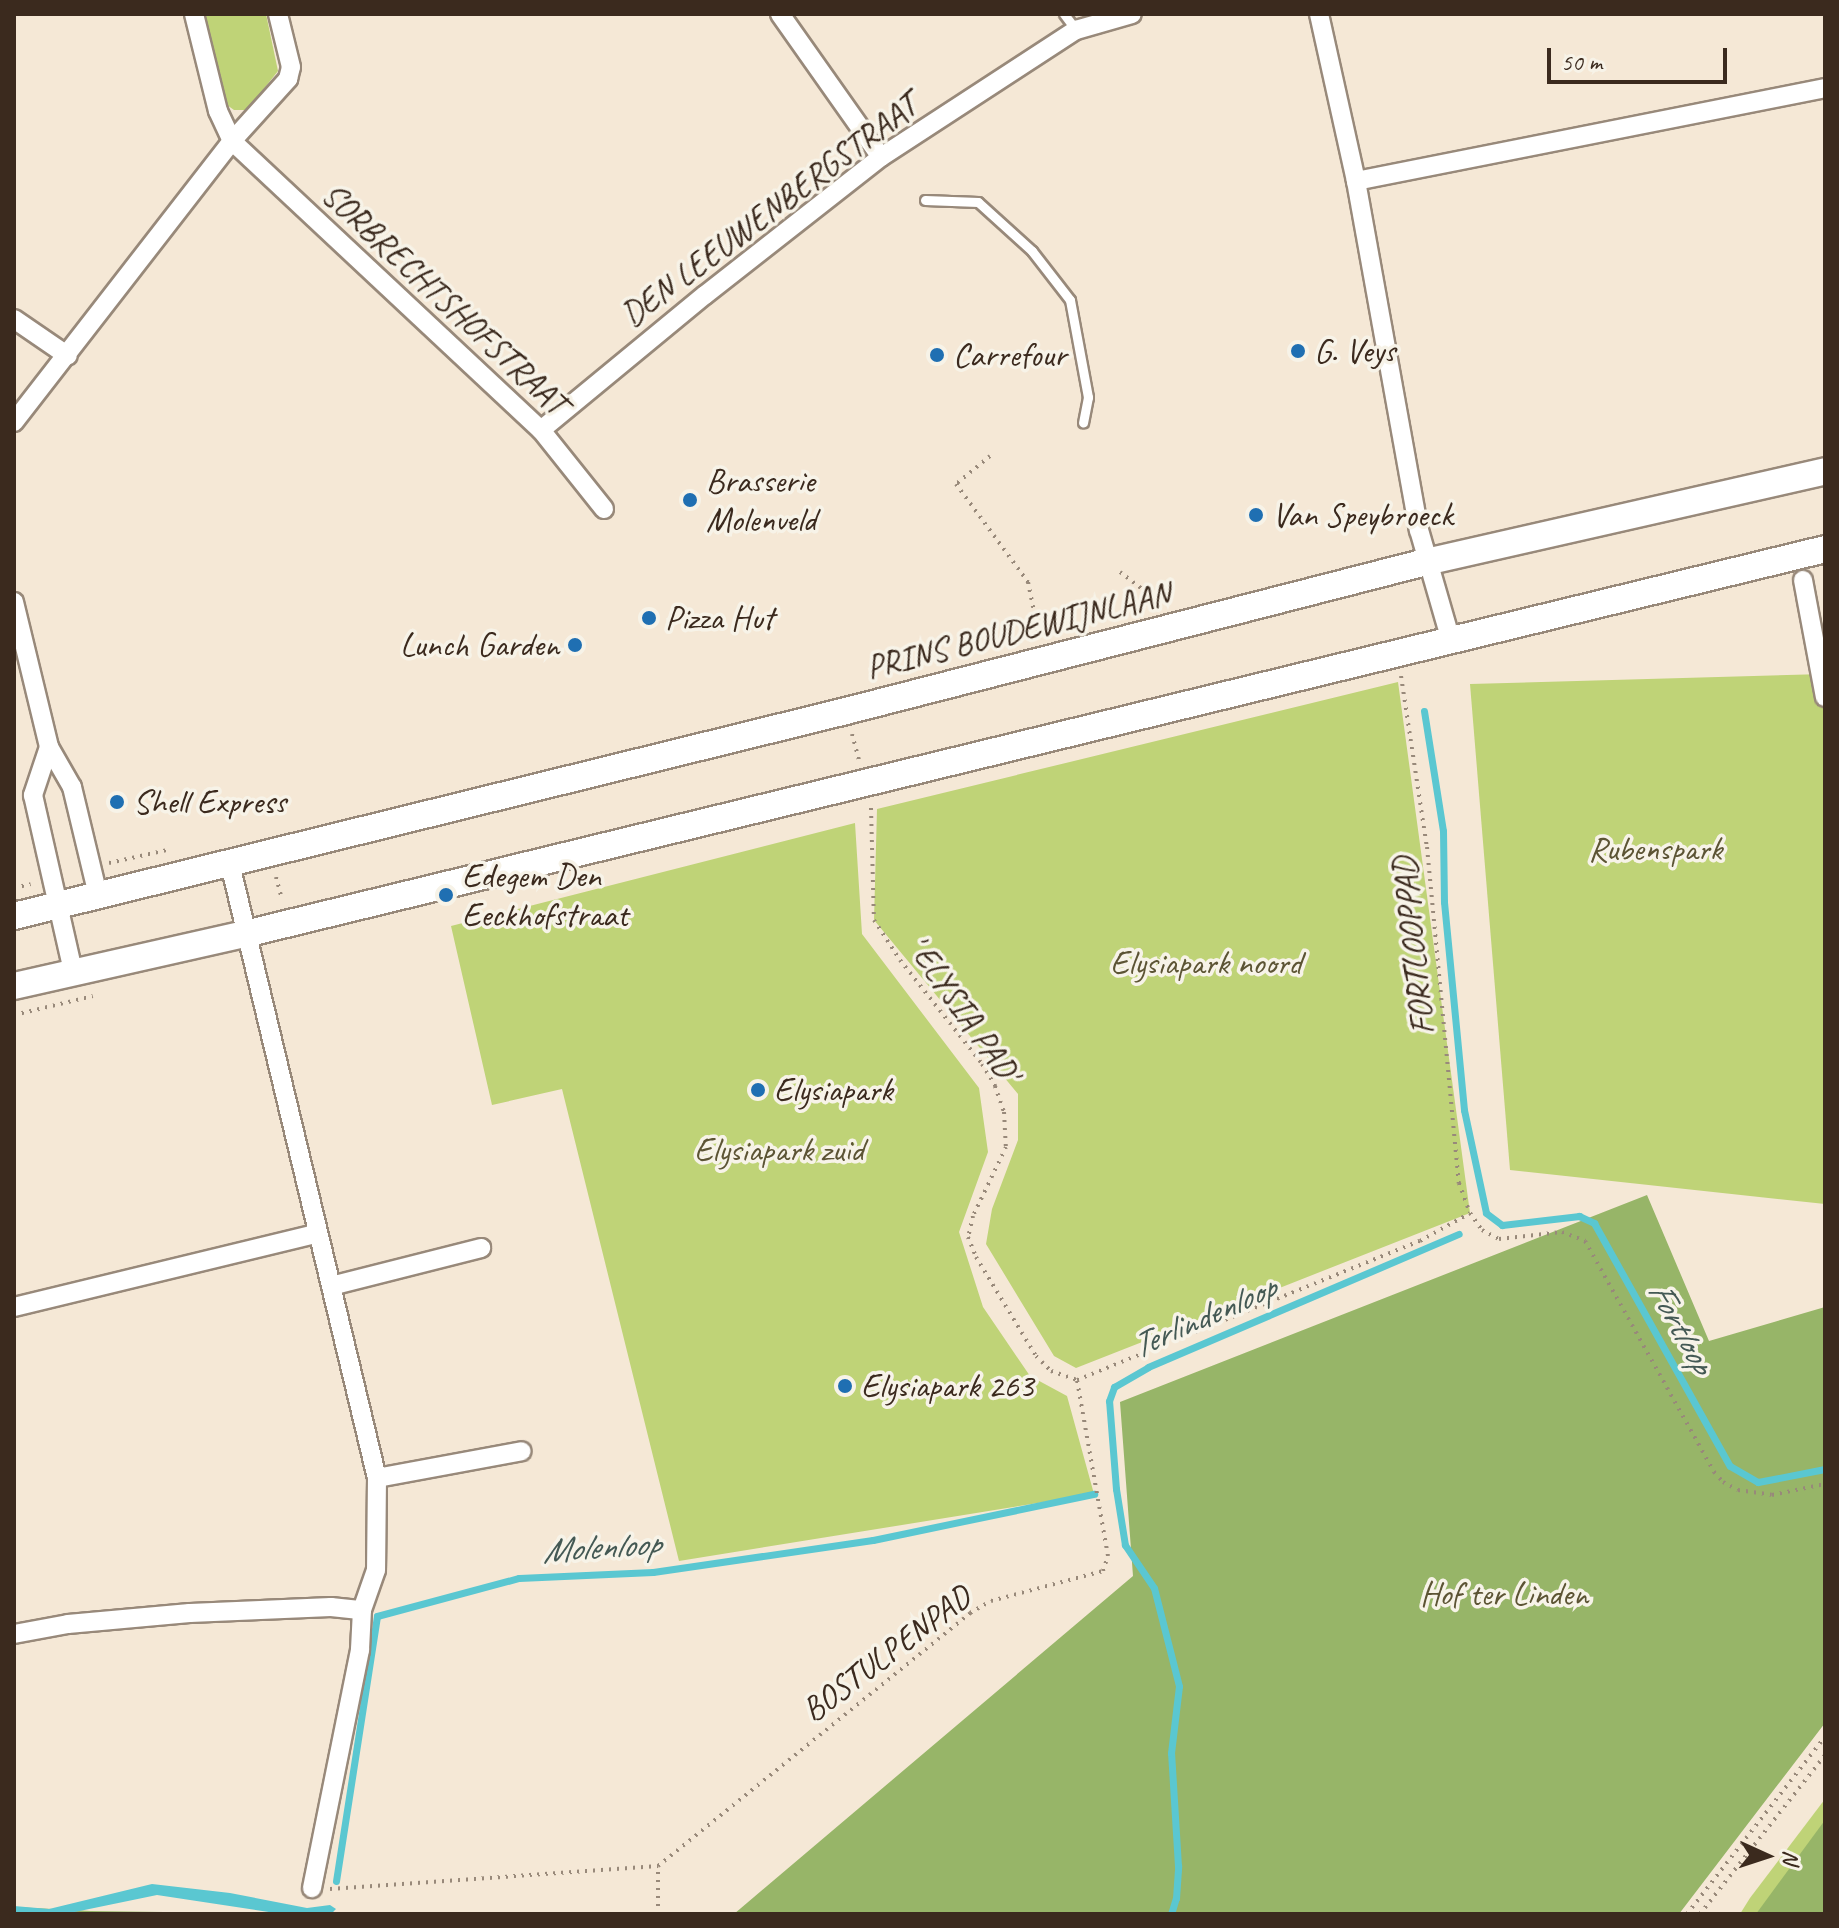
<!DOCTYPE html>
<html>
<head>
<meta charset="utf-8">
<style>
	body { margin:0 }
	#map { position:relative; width:1839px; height:1928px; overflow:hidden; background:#f5e8d6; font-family:Caveat,sans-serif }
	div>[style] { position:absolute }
	.green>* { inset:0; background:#bfd377 }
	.forest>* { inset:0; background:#97b568 }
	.water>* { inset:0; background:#5ac7d1 }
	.stream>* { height:7px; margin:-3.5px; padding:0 3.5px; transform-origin:3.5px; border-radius:3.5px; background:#5ac7d1 }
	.path>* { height:4px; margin-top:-2px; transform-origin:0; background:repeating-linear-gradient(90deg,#98897a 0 2px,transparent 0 8px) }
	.roads { filter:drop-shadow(2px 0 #98897a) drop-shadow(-2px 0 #98897a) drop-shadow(0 2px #98897a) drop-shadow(0 -2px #98897a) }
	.service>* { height:9px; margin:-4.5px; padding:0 4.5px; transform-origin:4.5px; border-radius:4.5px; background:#fff }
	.minor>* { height:18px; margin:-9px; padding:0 9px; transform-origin:9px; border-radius:9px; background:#fff }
	.secondary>* { height:26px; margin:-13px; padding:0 13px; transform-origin:13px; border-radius:13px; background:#fff }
	.dots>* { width:22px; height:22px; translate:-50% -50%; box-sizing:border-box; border:4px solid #f7f3e8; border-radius:50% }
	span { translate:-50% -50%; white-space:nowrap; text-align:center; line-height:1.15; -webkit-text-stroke:7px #f7f3e8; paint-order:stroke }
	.street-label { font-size:34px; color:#3b2a1e }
	.poi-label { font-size:34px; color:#3b2a1e }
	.left { translate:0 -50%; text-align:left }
	.right { translate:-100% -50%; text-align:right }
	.park-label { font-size:34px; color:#5c5434 }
	.water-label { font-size:36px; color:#445954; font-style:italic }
	.frame { position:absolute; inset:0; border:16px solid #3b2a1e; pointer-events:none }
	.north { position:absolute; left:1727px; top:1816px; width:80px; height:80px; -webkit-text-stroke:6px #f7f3e8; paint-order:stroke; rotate:93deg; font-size:22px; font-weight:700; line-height:32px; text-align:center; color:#3b2a1e }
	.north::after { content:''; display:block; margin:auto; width:28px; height:36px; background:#3b2a1e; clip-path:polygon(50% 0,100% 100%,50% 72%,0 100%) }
	.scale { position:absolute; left:1547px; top:48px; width:180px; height:36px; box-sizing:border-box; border:4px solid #3b2a1e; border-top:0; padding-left:10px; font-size:24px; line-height:28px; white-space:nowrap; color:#3b2a1e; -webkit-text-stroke:6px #f7f3e8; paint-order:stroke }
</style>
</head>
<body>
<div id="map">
	<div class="green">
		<div style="clip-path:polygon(204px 14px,266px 14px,278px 71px,247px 110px,234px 110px,227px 105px)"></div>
		<div style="clip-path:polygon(1824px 674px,1825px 1204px,1510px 1170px,1470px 684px)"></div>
		<div style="clip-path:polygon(1398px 682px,1470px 1213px,1076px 1368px,1054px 1356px,986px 1244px,992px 1209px,1018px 1140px,1018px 1094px,874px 920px,877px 809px)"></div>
		<div style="clip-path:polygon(855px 823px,862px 934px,979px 1088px,988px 1152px,959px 1232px,983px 1307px,1030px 1376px,1067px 1396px,1094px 1494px,679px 1561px,562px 1089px,492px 1105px,451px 926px)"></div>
		<div style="clip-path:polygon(1825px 1799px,1825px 1914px,1740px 1914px,1750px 1898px)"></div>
	</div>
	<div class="forest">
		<div style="clip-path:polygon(1647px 1195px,1709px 1341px,1825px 1307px,1825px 1723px,1679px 1914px,734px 1914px,1133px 1576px,1120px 1402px)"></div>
		<div style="clip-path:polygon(1825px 1820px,1825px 1914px,1756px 1914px)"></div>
		<div style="clip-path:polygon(14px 1907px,91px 1911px,322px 1914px,14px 1914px)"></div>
	</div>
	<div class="water">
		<div style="clip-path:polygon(152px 1884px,230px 1893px,307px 1908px,330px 1905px,336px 1909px,331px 1914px,282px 1914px,157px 1895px,65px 1914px,14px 1914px,14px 1906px,49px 1909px)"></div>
	</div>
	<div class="stream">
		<div style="left:1424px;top:711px;width:121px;rotate:81deg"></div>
		<div style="left:1443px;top:831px;width:71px;rotate:89.2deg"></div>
		<div style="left:1444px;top:902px;width:209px;rotate:84.5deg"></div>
		<div style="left:1464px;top:1110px;width:105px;rotate:77.9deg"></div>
		<div style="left:1486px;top:1213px;width:20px;rotate:37deg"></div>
		<div style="left:1502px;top:1225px;width:78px;rotate:-6.7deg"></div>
		<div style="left:1579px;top:1216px;width:17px;rotate:25deg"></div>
		<div style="left:1594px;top:1223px;width:278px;rotate:60.8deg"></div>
		<div style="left:1730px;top:1466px;width:32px;rotate:30deg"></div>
		<div style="left:1758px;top:1482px;width:68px;rotate:-11deg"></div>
		<div style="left:336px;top:1881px;width:268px;rotate:-81.2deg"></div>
		<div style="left:377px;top:1616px;width:147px;rotate:-15deg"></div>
		<div style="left:519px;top:1578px;width:134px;rotate:-2.6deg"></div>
		<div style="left:653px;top:1572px;width:222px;rotate:-8.3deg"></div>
		<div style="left:873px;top:1540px;width:226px;rotate:-11.8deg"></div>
		<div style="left:1171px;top:1914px;width:17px;rotate:-73deg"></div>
		<div style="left:1176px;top:1898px;width:32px;rotate:-86deg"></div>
		<div style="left:1178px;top:1866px;width:113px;rotate:-93.5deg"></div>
		<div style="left:1171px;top:1753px;width:67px;rotate:-83.2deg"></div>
		<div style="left:1179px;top:1686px;width:101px;rotate:-104.3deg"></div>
		<div style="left:1154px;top:1588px;width:52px;rotate:-124deg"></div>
		<div style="left:1125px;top:1545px;width:57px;rotate:-99.1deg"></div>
		<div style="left:1116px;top:1489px;width:88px;rotate:-94.5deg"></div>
		<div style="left:1109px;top:1401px;width:15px;rotate:-70deg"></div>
		<div style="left:1114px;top:1387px;width:39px;rotate:-30deg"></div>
		<div style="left:1148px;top:1367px;width:338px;rotate:-23.2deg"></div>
	</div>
	<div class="path">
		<div style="left:990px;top:456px;width:44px;rotate:140.5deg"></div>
		<div style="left:956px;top:484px;width:122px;rotate:53.7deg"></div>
		<div style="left:1028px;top:582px;width:55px;rotate:78.5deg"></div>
		<div style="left:1120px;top:572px;width:54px;rotate:37.5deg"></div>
		<div style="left:1401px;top:676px;width:173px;rotate:81.4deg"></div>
		<div style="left:1427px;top:847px;width:338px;rotate:84.6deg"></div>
		<div style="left:1459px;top:1183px;width:32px;rotate:70deg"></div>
		<div style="left:852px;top:734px;width:28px;rotate:75deg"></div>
		<div style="left:871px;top:808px;width:112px;rotate:88.5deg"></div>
		<div style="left:874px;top:920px;width:48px;rotate:57deg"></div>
		<div style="left:900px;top:960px;width:132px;rotate:51.7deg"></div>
		<div style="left:982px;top:1064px;width:26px;rotate:59deg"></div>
		<div style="left:995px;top:1086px;width:28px;rotate:71deg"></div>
		<div style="left:1004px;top:1112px;width:35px;rotate:87deg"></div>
		<div style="left:1006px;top:1147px;width:76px;rotate:115.6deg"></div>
		<div style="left:973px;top:1216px;width:22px;rotate:103deg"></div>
		<div style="left:968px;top:1237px;width:22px;rotate:68deg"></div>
		<div style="left:976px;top:1257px;width:116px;rotate:58.8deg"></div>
		<div style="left:1036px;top:1356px;width:21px;rotate:45deg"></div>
		<div style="left:1051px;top:1371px;width:28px;rotate:19deg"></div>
		<div style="left:109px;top:863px;width:59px;rotate:-12.6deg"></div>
		<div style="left:276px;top:877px;width:23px;rotate:75deg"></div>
		<div style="left:14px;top:888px;width:17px;rotate:-13deg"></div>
		<div style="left:14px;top:1015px;width:81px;rotate:-13.5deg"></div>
		<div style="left:1077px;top:1380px;width:370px;rotate:-22.1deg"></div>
		<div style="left:1420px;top:1241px;width:57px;rotate:-29.2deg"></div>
		<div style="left:1470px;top:1213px;width:21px;rotate:55deg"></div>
		<div style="left:1482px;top:1230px;width:19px;rotate:28deg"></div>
		<div style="left:1499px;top:1239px;width:63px;rotate:-6.3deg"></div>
		<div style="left:1562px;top:1232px;width:25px;rotate:21deg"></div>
		<div style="left:1585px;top:1241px;width:265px;rotate:60.8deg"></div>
		<div style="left:1714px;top:1472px;width:13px;rotate:48deg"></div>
		<div style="left:1723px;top:1482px;width:17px;rotate:28deg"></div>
		<div style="left:1738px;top:1490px;width:34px;rotate:8deg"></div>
		<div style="left:1772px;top:1495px;width:54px;rotate:-11.7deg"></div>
		<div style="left:330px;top:1889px;width:329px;rotate:-4deg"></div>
		<div style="left:658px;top:1866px;width:402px;rotate:-39deg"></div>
		<div style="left:970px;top:1613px;width:24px;rotate:-30deg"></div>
		<div style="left:991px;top:1601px;width:116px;rotate:-15deg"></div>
		<div style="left:1103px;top:1571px;width:16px;rotate:-72deg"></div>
		<div style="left:1108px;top:1556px;width:179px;rotate:-100deg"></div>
		<div style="left:658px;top:1914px;width:48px;rotate:-90deg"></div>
		<div style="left:1687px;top:1914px;width:224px;rotate:-52.1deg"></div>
		<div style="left:1700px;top:1914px;width:202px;rotate:-51.8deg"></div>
	</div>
	<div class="roads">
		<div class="service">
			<div style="left:1064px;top:14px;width:20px;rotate:53deg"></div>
			<div style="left:925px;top:200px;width:53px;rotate:2.2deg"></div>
			<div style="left:978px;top:202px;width:73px;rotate:42.2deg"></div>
			<div style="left:1032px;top:251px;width:62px;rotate:52.2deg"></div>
			<div style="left:1070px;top:300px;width:99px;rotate:79.5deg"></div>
			<div style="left:1088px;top:397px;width:26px;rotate:101deg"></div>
		</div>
		<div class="minor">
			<div style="left:194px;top:14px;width:100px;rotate:76.1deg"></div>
			<div style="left:218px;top:111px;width:33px;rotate:65deg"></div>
			<div style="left:232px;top:141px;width:423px;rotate:43.1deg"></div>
			<div style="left:541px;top:430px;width:101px;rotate:51.4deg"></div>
			<div style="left:780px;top:14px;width:175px;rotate:54.8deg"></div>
			<div style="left:1319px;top:14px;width:171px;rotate:77.5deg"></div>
			<div style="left:1356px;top:181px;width:355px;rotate:79.8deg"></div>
			<div style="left:1419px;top:530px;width:116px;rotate:73.9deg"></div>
			<div style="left:1356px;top:181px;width:478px;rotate:-11.2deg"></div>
			<div style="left:14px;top:319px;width:65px;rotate:34.4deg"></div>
			<div style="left:14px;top:422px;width:356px;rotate:-52.2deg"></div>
			<div style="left:232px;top:141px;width:84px;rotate:-47.9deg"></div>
			<div style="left:288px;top:79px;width:12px;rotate:-76deg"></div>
			<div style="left:291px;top:67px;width:55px;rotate:-103.8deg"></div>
			<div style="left:541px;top:430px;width:212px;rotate:-39.5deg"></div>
			<div style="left:705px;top:295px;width:224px;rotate:-38.1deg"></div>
			<div style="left:881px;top:157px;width:233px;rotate:-33.1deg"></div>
			<div style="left:1076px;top:30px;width:58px;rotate:-15.9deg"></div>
			<div style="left:1803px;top:580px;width:119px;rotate:79.4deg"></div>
			<div style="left:14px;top:602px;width:149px;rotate:76.4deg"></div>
			<div style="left:49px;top:747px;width:46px;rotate:60.1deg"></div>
			<div style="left:72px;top:787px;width:111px;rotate:76.5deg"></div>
			<div style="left:49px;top:747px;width:51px;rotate:108.4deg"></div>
			<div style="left:33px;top:795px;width:180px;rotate:77.2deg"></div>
			<div style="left:230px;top:864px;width:631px;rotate:76.54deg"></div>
			<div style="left:377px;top:1478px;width:92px;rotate:90.6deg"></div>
			<div style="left:376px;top:1570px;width:42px;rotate:109.3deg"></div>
			<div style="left:362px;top:1610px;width:40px;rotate:92.9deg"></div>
			<div style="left:360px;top:1650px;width:243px;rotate:101.4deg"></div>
			<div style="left:331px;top:1286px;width:155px;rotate:-14.2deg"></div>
			<div style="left:14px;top:1307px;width:311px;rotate:-13.6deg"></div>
			<div style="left:377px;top:1478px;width:147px;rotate:-10.5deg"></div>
			<div style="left:14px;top:1634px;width:55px;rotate:-10.5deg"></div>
			<div style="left:68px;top:1624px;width:122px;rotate:-5.2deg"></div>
			<div style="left:190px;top:1613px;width:141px;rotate:-2.4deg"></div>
			<div style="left:331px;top:1607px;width:31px;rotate:6deg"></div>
		</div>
		<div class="secondary">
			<div style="left:14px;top:916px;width:857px;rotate:-13.84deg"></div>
			<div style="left:846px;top:711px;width:599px;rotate:-14.41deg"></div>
			<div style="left:1426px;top:562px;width:409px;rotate:-12.8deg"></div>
			<div style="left:14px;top:986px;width:241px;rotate:-12.7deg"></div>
			<div style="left:249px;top:933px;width:1622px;rotate:-13.69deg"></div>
		</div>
	</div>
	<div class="dots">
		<div style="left:1298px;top:351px;background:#1f6fb2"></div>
		<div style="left:937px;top:355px;background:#1f6fb2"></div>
		<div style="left:690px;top:500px;background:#1f6fb2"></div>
		<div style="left:1256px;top:515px;background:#1f6fb2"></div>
		<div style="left:649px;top:618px;background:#1f6fb2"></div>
		<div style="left:575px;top:645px;background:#1f6fb2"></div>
		<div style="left:117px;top:802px;background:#1f6fb2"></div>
		<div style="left:446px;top:895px;background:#1f6fb2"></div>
		<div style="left:758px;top:1090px;background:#1f6fb2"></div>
		<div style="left:845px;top:1386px;background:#1f6fb2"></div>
	</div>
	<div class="street-label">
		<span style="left:769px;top:210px;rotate:-37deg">DEN LEEUWENBERGSTRAAT</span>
		<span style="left:445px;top:298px;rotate:43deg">SORBRECHTSHOFSTRAAT</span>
		<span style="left:1018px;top:630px;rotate:-14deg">PRINS BOUDEWIJNLAAN</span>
		<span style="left:1413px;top:946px;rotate:-96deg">FORTLOOPPAD</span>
		<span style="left:963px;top:1008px;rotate:55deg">' ELYSIA PAD'</span>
		<span style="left:886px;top:1653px;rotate:-37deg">BOSTULPENPAD</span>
	</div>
	<div class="poi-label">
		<span class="left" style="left:1314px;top:351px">G. Veys</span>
		<span class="left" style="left:953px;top:355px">Carrefour</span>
		<span class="left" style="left:706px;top:500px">Brasserie<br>Molenveld</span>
		<span class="left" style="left:1272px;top:515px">Van Speybroeck</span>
		<span class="left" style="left:665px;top:618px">Pizza Hut</span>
		<span class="right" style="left:559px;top:645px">Lunch Garden</span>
		<span class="left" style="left:133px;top:802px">Shell Express</span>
		<span class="left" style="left:462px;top:895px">Edegem Den<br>Eeckhofstraat</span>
		<span class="left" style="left:774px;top:1090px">Elysiapark</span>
		<span class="left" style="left:861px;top:1386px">Elysiapark 263</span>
	</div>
	<div class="park-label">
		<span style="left:1655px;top:849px">Rubenspark</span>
		<span style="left:1206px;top:963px">Elysiapark noord</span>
		<span style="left:779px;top:1150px">Elysiapark zuid</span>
		<span style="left:1504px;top:1594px">Hof ter Linden</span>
	</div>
	<div class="water-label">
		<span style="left:1203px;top:1317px;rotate:-24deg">Terlindenloop</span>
		<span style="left:1681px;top:1327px;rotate:61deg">Fortloop</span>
		<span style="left:601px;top:1547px;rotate:-4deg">Molenloop</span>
	</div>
	<div class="frame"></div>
	<div class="north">N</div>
	<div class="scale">50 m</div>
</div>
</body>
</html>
